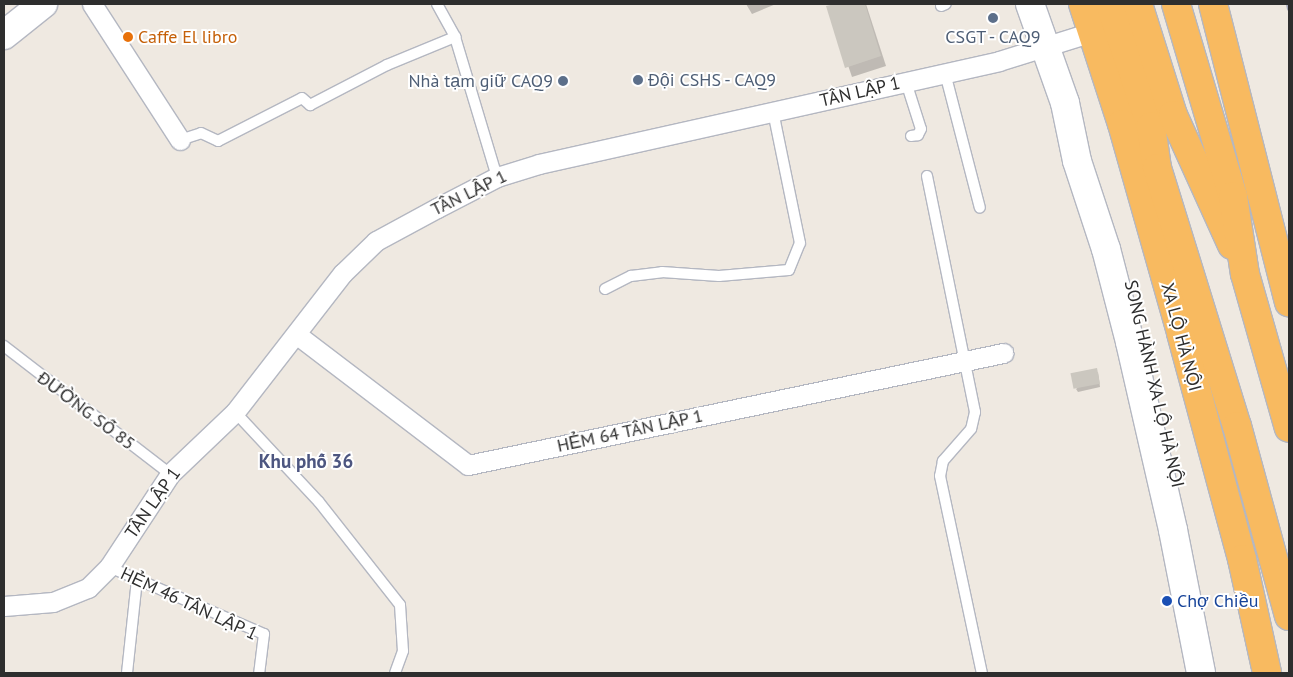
<!DOCTYPE html>
<html>
<head>
<meta charset="utf-8">
<style>
	body { margin:0 }
	#map { position:relative; width:1293px; height:677px; overflow:hidden; background:#efe9e1; font-family:"PT Sans",sans-serif }
	div>[style] { position:absolute }
	.shadow>* { inset:0; background:#0003 }
	.building>* { inset:0; background:#cbc7bf; transform-origin:0 0 }
	.roads { filter:drop-shadow(1px 0 #b4b7c1) drop-shadow(-1px 0 #b4b7c1) drop-shadow(0 1px #b4b7c1) drop-shadow(0 -1px #b4b7c1) }
	.service>* { height:10px; margin:-5px; padding:0 5px; transform-origin:5px; border-radius:5px; background:#fff }
	.minor>* { height:19px; margin:-9.5px; padding:0 9.5px; transform-origin:9.5px; border-radius:9.5px; background:#fff }
	.secondary>* { height:28px; margin:-14px; padding:0 14px; transform-origin:14px; border-radius:14px; background:#fff }
	.trunk>* { height:28px; margin:-14px; padding:0 14px; transform-origin:14px; border-radius:14px; background:#f8ba60 }
	.rail>* { height:4px; margin:-2px; padding:0 2px; transform-origin:2px; border-radius:2px; background:#a3a6b8 }
	.dots>* { width:14px; height:14px; translate:-50% -50%; box-sizing:border-box; border:2px solid #fff; border-radius:50% }
	span { translate:-50% -50%; white-space:nowrap; text-align:center; line-height:1.15; -webkit-text-stroke:4px #fff; paint-order:stroke }
	.food-label { font-size:18px; color:#c56008 }
	.left { translate:0 -50%; text-align:left }
	.service-label { font-size:18px; color:#4e5e75 }
	.right { translate:-100% -50%; text-align:right }
	.street-label { font-size:18px; color:#2e2e2e }
	.transit-label { font-size:18px; color:#164399 }
	.neighbourhood-label { font-size:19px; color:#4d5680; font-weight:700 }
	.frame { position:absolute; inset:0; border:5px solid #2e2e2e; pointer-events:none }
</style>
</head>
<body>
<div id="map">
	<div class="shadow">
		<div style="clip-path:polygon(746px 4px,776px 4px,752px 14px)"></div>
		<div style="clip-path:polygon(839px 4px,866px 4px,886px 66px,852px 77px,828px 7px)"></div>
		<div style="clip-path:polygon(1098px 372px,1100px 387px,1078px 392px,1076px 389px)"></div>
	</div>
	<div class="building">
		<div style="clip-path:polygon(835px 4px,865px 4px,881px 56px,845px 68px,826px 6px)"></div>
		<div style="left:1097px;top:368px;width:16px;height:27px;rotate:79deg"></div>
	</div>
	<div class="roads">
		<div class="service">
			<div style="left:437px;top:4px;width:38px;rotate:61deg"></div>
			<div style="left:455px;top:37px;width:146px;rotate:73.3deg"></div>
			<div style="left:941px;top:6px;width:5px;rotate:-22deg"></div>
			<div style="left:945px;top:73px;width:139px;rotate:75.5deg"></div>
			<div style="left:906px;top:82px;width:49px;rotate:72.3deg"></div>
			<div style="left:921px;top:129px;width:7px;rotate:117deg"></div>
			<div style="left:918px;top:135px;width:7px;rotate:172deg"></div>
			<div style="left:180px;top:140px;width:22px;rotate:-18deg"></div>
			<div style="left:201px;top:133px;width:19px;rotate:25deg"></div>
			<div style="left:218px;top:141px;width:94px;rotate:-27.1deg"></div>
			<div style="left:302px;top:98px;width:11px;rotate:41deg"></div>
			<div style="left:310px;top:105px;width:87px;rotate:-27.5deg"></div>
			<div style="left:387px;top:65px;width:74px;rotate:-22.4deg"></div>
			<div style="left:927px;top:176px;width:241px;rotate:78.5deg"></div>
			<div style="left:975px;top:412px;width:17px;rotate:103deg"></div>
			<div style="left:971px;top:429px;width:43px;rotate:131.2deg"></div>
			<div style="left:943px;top:461px;width:15px;rotate:101deg"></div>
			<div style="left:940px;top:476px;width:201px;rotate:78deg"></div>
			<div style="left:605px;top:289px;width:29px;rotate:-27deg"></div>
			<div style="left:631px;top:276px;width:31px;rotate:-7deg"></div>
			<div style="left:662px;top:272px;width:57px;rotate:4deg"></div>
			<div style="left:719px;top:276px;width:70px;rotate:-4.9deg"></div>
			<div style="left:789px;top:270px;width:29px;rotate:-68deg"></div>
			<div style="left:800px;top:243px;width:135px;rotate:-101.6deg"></div>
			<div style="left:4px;top:346px;width:210px;rotate:37.6deg"></div>
			<div style="left:235px;top:412px;width:123px;rotate:47deg"></div>
			<div style="left:319px;top:502px;width:131px;rotate:51.8deg"></div>
			<div style="left:400px;top:605px;width:46px;rotate:86.3deg"></div>
			<div style="left:403px;top:651px;width:23px;rotate:110deg"></div>
			<div style="left:109px;top:567px;width:169px;rotate:23.4deg"></div>
			<div style="left:264px;top:634px;width:39px;rotate:97deg"></div>
			<div style="left:127px;top:673px;width:94px;rotate:-83.9deg"></div>
		</div>
		<div class="minor">
			<div style="left:92px;top:4px;width:162px;rotate:57.1deg"></div>
			<div style="left:296px;top:334px;width:216px;rotate:37.3deg"></div>
			<div style="left:468px;top:465px;width:547px;rotate:-11.82deg"></div>
			<div style="left:4px;top:606px;width:49px;rotate:-4.7deg"></div>
			<div style="left:53px;top:602px;width:38px;rotate:-22deg"></div>
			<div style="left:88px;top:588px;width:30px;rotate:-45deg"></div>
			<div style="left:109px;top:567px;width:111px;rotate:-56.7deg"></div>
			<div style="left:170px;top:474px;width:90px;rotate:-43.6deg"></div>
			<div style="left:235px;top:412px;width:176px;rotate:-52.2deg"></div>
			<div style="left:343px;top:273px;width:46px;rotate:-44.1deg"></div>
			<div style="left:376px;top:241px;width:69px;rotate:-28.4deg"></div>
			<div style="left:437px;top:208px;width:68px;rotate:-27.3deg"></div>
			<div style="left:497px;top:177px;width:44px;rotate:-17.2deg"></div>
			<div style="left:539px;top:164px;width:471px;rotate:-12.6deg"></div>
			<div style="left:999px;top:61px;width:97px;rotate:-17.3deg"></div>
		</div>
		<div class="secondary">
			<div style="left:1030px;top:4px;width:105px;rotate:70.5deg"></div>
			<div style="left:1065px;top:103px;width:59px;rotate:78.3deg"></div>
			<div style="left:1077px;top:161px;width:93px;rotate:71.8deg"></div>
			<div style="left:1106px;top:249px;width:96px;rotate:75.5deg"></div>
			<div style="left:1130px;top:342px;width:193px;rotate:77.1deg"></div>
			<div style="left:1173px;top:530px;width:146px;rotate:78.9deg"></div>
			<div style="left:4px;top:35px;width:50px;rotate:-38.5deg"></div>
		</div>
		<div class="trunk">
			<div style="left:1083px;top:4px;width:126px;rotate:72deg"></div>
			<div style="left:1122px;top:124px;width:217px;rotate:74.2deg"></div>
			<div style="left:1181px;top:333px;width:234px;rotate:74.9deg"></div>
			<div style="left:1242px;top:559px;width:117px;rotate:77.6deg"></div>
			<div style="left:1110px;top:4px;width:129px;rotate:71.4deg"></div>
			<div style="left:1151px;top:126px;width:42px;rotate:81.9deg"></div>
			<div style="left:1157px;top:168px;width:270px;rotate:72.8deg"></div>
			<div style="left:1237px;top:426px;width:197px;rotate:74.7deg"></div>
			<div style="left:1138px;top:4px;width:116px;rotate:72.5deg"></div>
			<div style="left:1173px;top:115px;width:143px;rotate:65.6deg"></div>
			<div style="left:1176px;top:4px;width:200px;rotate:73.5deg"></div>
			<div style="left:1233px;top:196px;width:79px;rotate:81.3deg"></div>
			<div style="left:1245px;top:274px;width:160px;rotate:74.1deg"></div>
			<div style="left:1213px;top:4px;width:308px;rotate:75.7deg"></div>
		</div>
	</div>
	<div class="rail">
		<div style="left:1288px;top:4px;width:5px;rotate:79deg"></div>
	</div>
	<div class="dots">
		<div style="left:993px;top:18px;background:#5c6f8a"></div>
		<div style="left:128px;top:37px;background:#e8710a"></div>
		<div style="left:638px;top:80px;background:#5c6f8a"></div>
		<div style="left:563px;top:81px;background:#5c6f8a"></div>
		<div style="left:1167px;top:601px;background:#1a4fb4"></div>
	</div>
	<div class="food-label">
		<span class="left" style="left:138px;top:37px">Caffe El libro</span>
	</div>
	<div class="service-label">
		<span style="left:993px;top:37px">CSGT - CAQ9</span>
		<span class="left" style="left:648px;top:80px">Đội CSHS - CAQ9</span>
		<span class="right" style="left:553px;top:81px">Nhà tạm giữ CAQ9</span>
	</div>
	<div class="street-label">
		<span style="left:860px;top:92px;rotate:-13deg">TÂN LẬP 1</span>
		<span style="left:469px;top:193px;rotate:-26deg">TÂN LẬP 1</span>
		<span style="left:1181px;top:337px;rotate:75deg">XA LỘ HÀ NỘI</span>
		<span style="left:1154px;top:384px;rotate:77deg">SONG HÀNH XA LỘ HÀ NỘI</span>
		<span style="left:86px;top:411px;rotate:37deg">ĐƯỜNG SỐ 85</span>
		<span style="left:630px;top:431px;rotate:-12deg">HẺM 64 TÂN LẬP 1</span>
		<span style="left:153px;top:503px;rotate:-55deg">TÂN LẬP 1</span>
		<span style="left:189px;top:604px;rotate:25deg">HẺM 46 TÂN LẬP 1</span>
	</div>
	<div class="transit-label">
		<span class="left" style="left:1177px;top:601px">Chợ Chiều</span>
	</div>
	<div class="neighbourhood-label">
		<span style="left:306px;top:462px">Khu phố 36</span>
	</div>
	<div class="frame"></div>
</div>
</body>
</html>
